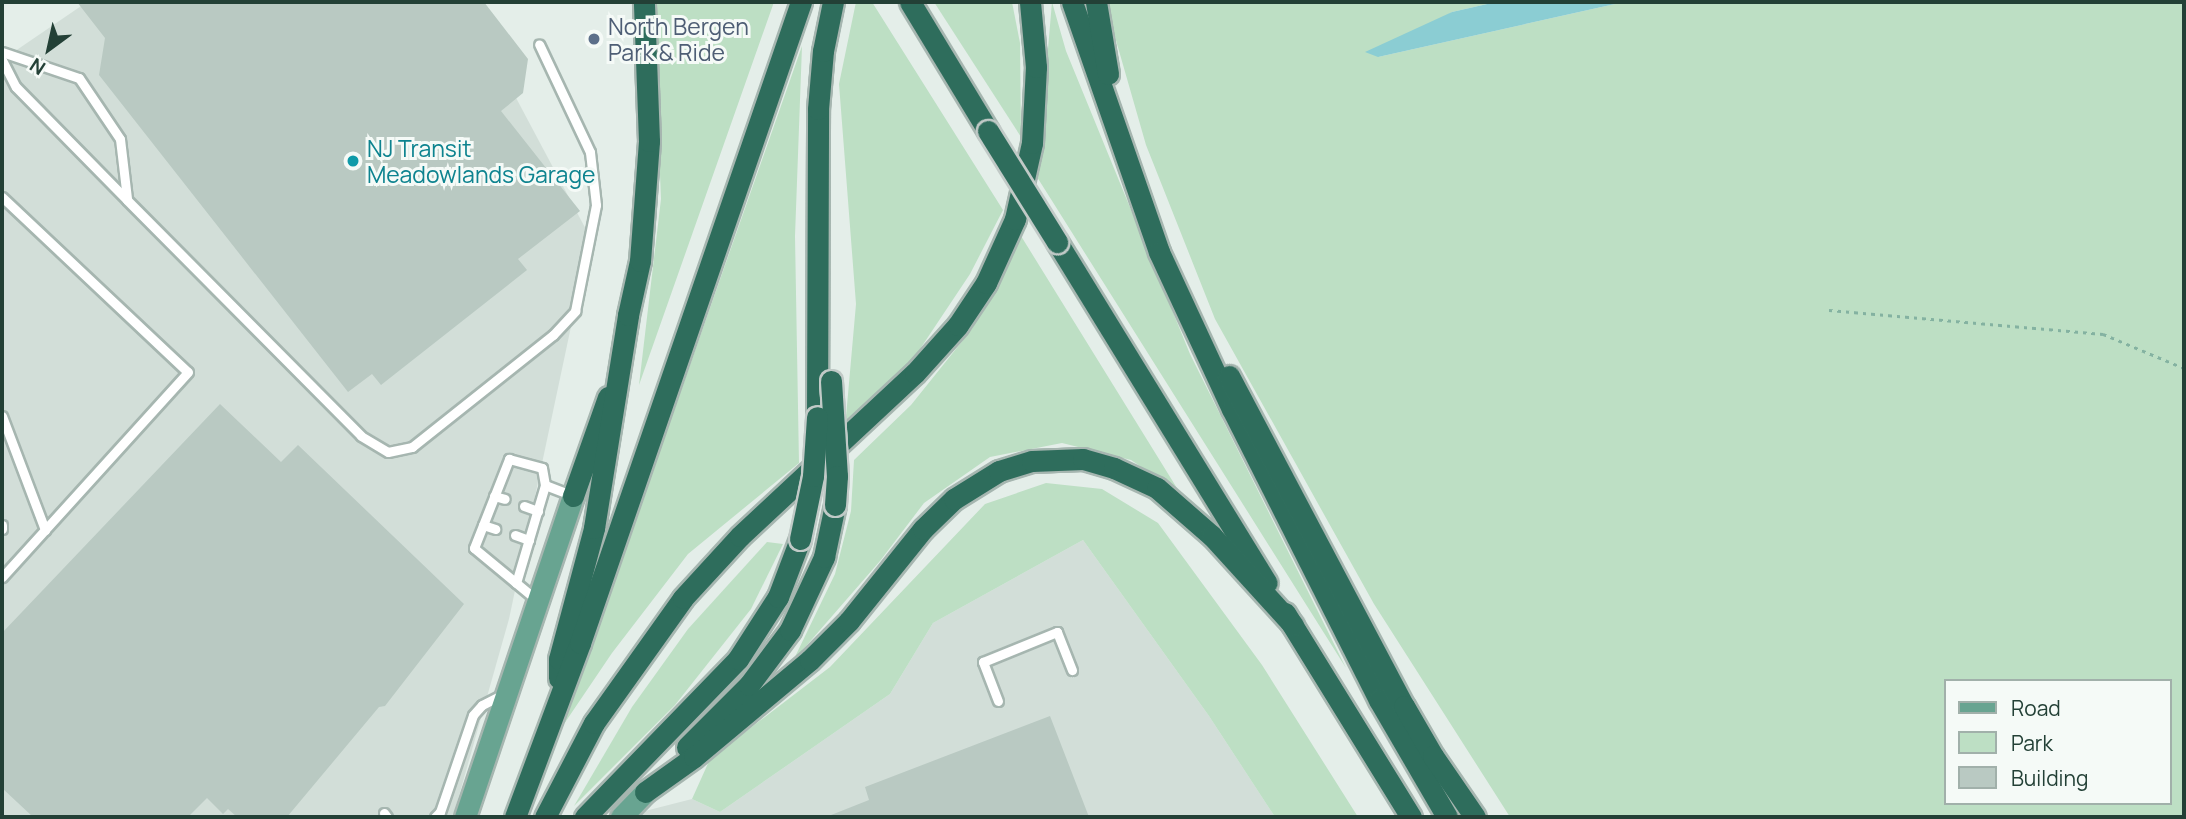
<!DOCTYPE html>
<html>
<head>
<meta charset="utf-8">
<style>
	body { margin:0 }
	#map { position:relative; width:2186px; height:819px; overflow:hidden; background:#e4eee9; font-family:Manrope,sans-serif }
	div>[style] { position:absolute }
	.built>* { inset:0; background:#d2ded8 }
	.green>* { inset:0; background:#bddfc4 }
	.water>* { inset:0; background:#8bcdd3 }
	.building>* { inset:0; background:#b9c9c2 }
	.path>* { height:2.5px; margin-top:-1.25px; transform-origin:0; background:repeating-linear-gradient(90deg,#84b2a1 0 3.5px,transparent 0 8.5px) }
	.roads { filter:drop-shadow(2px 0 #a6b6b0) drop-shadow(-2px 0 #a6b6b0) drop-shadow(0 2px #a6b6b0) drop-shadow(0 -2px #a6b6b0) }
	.lane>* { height:9px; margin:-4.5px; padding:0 4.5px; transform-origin:4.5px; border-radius:4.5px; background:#fff }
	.primary>* { height:21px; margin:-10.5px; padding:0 10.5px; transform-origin:10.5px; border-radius:10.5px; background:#68a491 }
	.highway>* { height:21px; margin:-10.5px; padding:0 10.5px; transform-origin:10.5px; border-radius:10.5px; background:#2e6d5c }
	.bridges { filter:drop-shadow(2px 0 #c1cac7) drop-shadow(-2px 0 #c1cac7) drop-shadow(0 2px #c1cac7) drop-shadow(0 -2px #c1cac7) }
	.highway-bridge>* { height:21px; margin:-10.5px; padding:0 10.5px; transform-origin:10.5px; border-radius:10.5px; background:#2e6d5c }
	.dots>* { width:19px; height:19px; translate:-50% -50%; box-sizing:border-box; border:4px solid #f5faf7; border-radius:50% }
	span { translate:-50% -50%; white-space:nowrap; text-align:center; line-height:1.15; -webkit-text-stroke:6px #f5faf7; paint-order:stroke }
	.service-label { font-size:23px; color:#4e5e75 }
	.left { translate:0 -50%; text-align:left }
	.culture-label { font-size:23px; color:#0d838f }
	.frame { position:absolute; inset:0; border:4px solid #234036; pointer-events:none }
	.legend { position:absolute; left:1944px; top:679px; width:228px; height:126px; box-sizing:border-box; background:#f5faf7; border:2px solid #a1b0aa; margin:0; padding:9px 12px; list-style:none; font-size:21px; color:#234036 }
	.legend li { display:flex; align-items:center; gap:14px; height:35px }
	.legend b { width:35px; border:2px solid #a1b0aa }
	.north { position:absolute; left:14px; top:14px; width:70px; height:70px; -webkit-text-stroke:5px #f5faf7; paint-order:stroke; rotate:213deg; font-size:19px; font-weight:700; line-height:28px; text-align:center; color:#234036 }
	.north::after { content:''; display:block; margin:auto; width:24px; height:32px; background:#234036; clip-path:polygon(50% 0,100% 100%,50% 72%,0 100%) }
</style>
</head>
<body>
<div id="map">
	<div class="built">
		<div style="clip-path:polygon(87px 2px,465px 2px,590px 237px,509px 619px,453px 817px,2px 817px,2px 60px)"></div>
		<div style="clip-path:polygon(1083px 540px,1209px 716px,1275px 817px,640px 817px,645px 811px,692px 799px,720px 812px,890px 694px,933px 623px)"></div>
	</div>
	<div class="green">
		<div style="clip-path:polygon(653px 2px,774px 2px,639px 385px,661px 199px)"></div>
		<div style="clip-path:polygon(856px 2px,872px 2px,1003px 210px,970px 274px,916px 355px,845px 428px,856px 304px,839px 84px)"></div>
		<div style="clip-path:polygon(934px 2px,1012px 2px,1020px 43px,1021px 137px)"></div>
		<div style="clip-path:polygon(1052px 2px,1066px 51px,1190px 354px,1346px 668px,1037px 177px)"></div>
		<div style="clip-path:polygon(evenodd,1109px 2px,1496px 2px,1452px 12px,1378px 57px,1624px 2px,2184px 2px,2184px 817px,1510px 817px,1374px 604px,1215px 319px,1146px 145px,1109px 16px,1109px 2px,1946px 681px,2170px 681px,2170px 803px,1946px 803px,1946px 681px)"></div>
		<div style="clip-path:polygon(802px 46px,795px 236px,799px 463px,688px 554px,612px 653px,564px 724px)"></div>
		<div style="clip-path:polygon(1021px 236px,1180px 493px,1131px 460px,1062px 443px,990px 457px,924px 503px,880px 561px,793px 661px,835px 574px,851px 511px,854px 460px,911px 405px,972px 329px)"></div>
		<div style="clip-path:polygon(1046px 483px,1102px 489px,1158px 523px,1262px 665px,1358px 817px,1275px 817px,1209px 716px,1083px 540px,933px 623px,890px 694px,720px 812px,692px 799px,710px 759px,830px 667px,985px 504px)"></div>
		<div style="clip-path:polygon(767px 542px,783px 544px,751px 609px,675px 705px,574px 806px,632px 707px,688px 629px)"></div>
	</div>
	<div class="water">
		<div style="clip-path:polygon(1496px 2px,1624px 2px,1378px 57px,1365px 52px,1452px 12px)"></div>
	</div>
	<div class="building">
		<div style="clip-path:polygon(77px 2px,484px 2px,528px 59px,523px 93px,501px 111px,580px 211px,518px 259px,527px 270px,381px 385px,372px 374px,348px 392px,99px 75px,105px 38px)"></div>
		<div style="clip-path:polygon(220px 404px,281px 462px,298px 445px,464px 604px,385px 706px,379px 707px,287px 817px,237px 817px,228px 809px,223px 814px,207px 798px,188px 817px,33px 817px,2px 788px,2px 633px)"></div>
		<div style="clip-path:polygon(1050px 716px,1089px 817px,826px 817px,869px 800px,865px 787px)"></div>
	</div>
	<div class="path">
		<div style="left:1829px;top:310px;width:275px;rotate:5deg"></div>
		<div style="left:2103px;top:334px;width:88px;rotate:22.8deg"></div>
	</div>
	<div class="roads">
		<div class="lane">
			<div style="left:2px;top:52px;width:81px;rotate:18.7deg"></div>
			<div style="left:79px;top:78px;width:73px;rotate:56.1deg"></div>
			<div style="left:120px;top:139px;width:60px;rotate:83.3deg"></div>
			<div style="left:2px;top:60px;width:30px;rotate:63deg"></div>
			<div style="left:16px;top:87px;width:158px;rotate:45.5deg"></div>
			<div style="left:127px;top:200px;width:332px;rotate:45.2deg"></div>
			<div style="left:361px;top:436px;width:31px;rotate:31deg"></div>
			<div style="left:388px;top:452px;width:25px;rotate:-12deg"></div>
			<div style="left:412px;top:447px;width:180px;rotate:-38.5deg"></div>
			<div style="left:553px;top:335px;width:33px;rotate:-47deg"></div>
			<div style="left:575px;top:311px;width:108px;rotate:-78.8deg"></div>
			<div style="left:596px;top:205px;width:53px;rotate:-96.5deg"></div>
			<div style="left:590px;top:152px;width:119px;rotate:-115.3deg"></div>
			<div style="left:2px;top:197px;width:255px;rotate:43.3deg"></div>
			<div style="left:188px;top:372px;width:277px;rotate:132.2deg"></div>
			<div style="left:2px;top:416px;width:122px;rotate:69.3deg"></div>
			<div style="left:494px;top:496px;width:11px;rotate:15deg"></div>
			<div style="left:524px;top:506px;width:15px;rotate:20deg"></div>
			<div style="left:2px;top:525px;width:4px;rotate:90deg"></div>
			<div style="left:483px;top:525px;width:13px;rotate:18deg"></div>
			<div style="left:515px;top:535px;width:15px;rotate:20deg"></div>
			<div style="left:516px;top:583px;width:102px;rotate:-73.5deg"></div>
			<div style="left:538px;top:601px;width:83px;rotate:-140.4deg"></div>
			<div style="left:474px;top:548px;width:96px;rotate:-68.5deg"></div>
			<div style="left:509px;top:459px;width:34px;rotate:15deg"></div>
			<div style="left:542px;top:468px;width:17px;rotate:80deg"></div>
			<div style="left:545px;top:485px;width:30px;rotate:21deg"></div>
			<div style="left:998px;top:701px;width:42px;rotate:-111deg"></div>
			<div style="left:983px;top:662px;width:80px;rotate:-22.1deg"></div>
			<div style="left:1057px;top:632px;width:41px;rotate:68.5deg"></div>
			<div style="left:384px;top:813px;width:5px;rotate:53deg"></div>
			<div style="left:435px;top:817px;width:7px;rotate:-45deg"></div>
			<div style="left:440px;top:812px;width:102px;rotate:-71.2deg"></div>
			<div style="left:473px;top:715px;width:13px;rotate:-48deg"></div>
			<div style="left:482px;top:705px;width:22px;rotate:-27deg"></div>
		</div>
		<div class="primary">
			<div style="left:465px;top:817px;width:339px;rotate:-71.4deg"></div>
			<div style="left:621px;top:817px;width:35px;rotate:-46deg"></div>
		</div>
		<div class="highway">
			<div style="left:910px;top:2px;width:151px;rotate:58.8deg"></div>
			<div style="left:1072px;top:2px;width:265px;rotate:70.8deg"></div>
			<div style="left:1159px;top:252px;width:173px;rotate:65.1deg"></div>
			<div style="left:1232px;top:409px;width:326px;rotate:63.2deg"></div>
			<div style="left:1379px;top:700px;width:135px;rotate:59.8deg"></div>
			<div style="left:1096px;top:2px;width:73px;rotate:80.5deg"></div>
			<div style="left:1057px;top:242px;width:400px;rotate:58.4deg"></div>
			<div style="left:1229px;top:376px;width:374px;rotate:62.1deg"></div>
			<div style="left:1404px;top:706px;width:58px;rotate:59.9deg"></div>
			<div style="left:1433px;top:756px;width:74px;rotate:55.5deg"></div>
			<div style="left:817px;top:417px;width:308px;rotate:-89.8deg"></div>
			<div style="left:818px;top:109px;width:58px;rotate:-85.1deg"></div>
			<div style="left:823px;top:51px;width:50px;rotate:-78.5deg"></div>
			<div style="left:573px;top:496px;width:105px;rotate:-70.5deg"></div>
			<div style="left:1285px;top:613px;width:240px;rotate:58.3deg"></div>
			<div style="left:559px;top:678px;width:19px;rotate:-90deg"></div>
			<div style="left:559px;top:659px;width:136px;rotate:-75deg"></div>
			<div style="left:594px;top:528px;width:216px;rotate:-80.9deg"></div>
			<div style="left:628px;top:315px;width:55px;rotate:-77.5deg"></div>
			<div style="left:640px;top:261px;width:120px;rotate:-85.7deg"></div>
			<div style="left:649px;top:141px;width:139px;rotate:-92.1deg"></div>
			<div style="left:687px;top:747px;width:88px;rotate:-45deg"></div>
			<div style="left:749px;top:685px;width:69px;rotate:-53.3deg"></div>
			<div style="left:790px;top:630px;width:81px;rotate:-65deg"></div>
			<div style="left:824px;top:557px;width:53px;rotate:-78.1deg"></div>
			<div style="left:645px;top:792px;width:60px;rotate:-35.5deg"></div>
			<div style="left:694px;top:757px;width:151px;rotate:-39.9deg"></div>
			<div style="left:810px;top:660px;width:55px;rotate:-45deg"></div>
			<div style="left:849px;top:621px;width:118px;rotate:-51.2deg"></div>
			<div style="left:923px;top:529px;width:43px;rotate:-44.1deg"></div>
			<div style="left:954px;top:499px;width:53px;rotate:-31.9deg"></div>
			<div style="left:999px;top:471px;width:34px;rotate:-17deg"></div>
			<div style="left:1032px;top:461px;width:51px;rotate:-2.2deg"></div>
			<div style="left:1083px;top:459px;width:32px;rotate:16deg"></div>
			<div style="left:1114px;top:468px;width:47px;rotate:24.9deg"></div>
			<div style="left:1157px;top:488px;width:73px;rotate:41.1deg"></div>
			<div style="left:1212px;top:536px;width:120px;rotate:47.7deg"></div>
			<div style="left:515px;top:817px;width:186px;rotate:-69.5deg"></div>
			<div style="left:580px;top:643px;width:678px;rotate:-70.98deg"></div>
			<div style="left:545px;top:817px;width:106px;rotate:-62.5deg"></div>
			<div style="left:594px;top:723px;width:153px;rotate:-54.5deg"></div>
			<div style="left:683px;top:598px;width:84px;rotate:-47.4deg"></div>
			<div style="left:740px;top:536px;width:239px;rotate:-43deg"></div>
			<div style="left:915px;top:373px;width:64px;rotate:-48.1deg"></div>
			<div style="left:958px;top:325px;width:50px;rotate:-56.3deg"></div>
			<div style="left:986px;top:283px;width:70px;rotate:-65.6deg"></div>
			<div style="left:1015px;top:219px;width:78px;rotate:-77.4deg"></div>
			<div style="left:1032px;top:143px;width:76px;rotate:-87deg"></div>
			<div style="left:1036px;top:67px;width:65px;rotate:-95.3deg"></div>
			<div style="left:585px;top:817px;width:220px;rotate:-45.9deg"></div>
			<div style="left:738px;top:659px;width:74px;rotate:-57.2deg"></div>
			<div style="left:778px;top:597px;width:62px;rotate:-69.2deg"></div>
		</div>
	</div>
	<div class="bridges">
		<div class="highway-bridge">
			<div style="left:988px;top:131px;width:131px;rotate:58.1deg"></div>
			<div style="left:831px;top:381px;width:95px;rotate:86.4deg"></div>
			<div style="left:837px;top:476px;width:29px;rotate:94deg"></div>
			<div style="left:800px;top:539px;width:64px;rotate:-78.3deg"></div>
			<div style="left:813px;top:476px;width:59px;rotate:-86.1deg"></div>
		</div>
	</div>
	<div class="dots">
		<div style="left:594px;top:39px;background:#5c6f8a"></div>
		<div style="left:353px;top:161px;background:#0f9aa8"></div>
	</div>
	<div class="service-label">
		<span class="left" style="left:608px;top:39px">North Bergen<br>Park &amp; Ride</span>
	</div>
	<div class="culture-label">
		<span class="left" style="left:367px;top:161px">NJ Transit<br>Meadowlands Garage</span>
	</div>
	<div class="frame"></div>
	<ul class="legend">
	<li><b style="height:9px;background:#68a491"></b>Road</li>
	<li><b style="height:19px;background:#bddfc4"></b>Park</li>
	<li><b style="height:19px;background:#b9c9c2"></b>Building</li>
	</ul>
	<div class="north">N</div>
</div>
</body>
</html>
